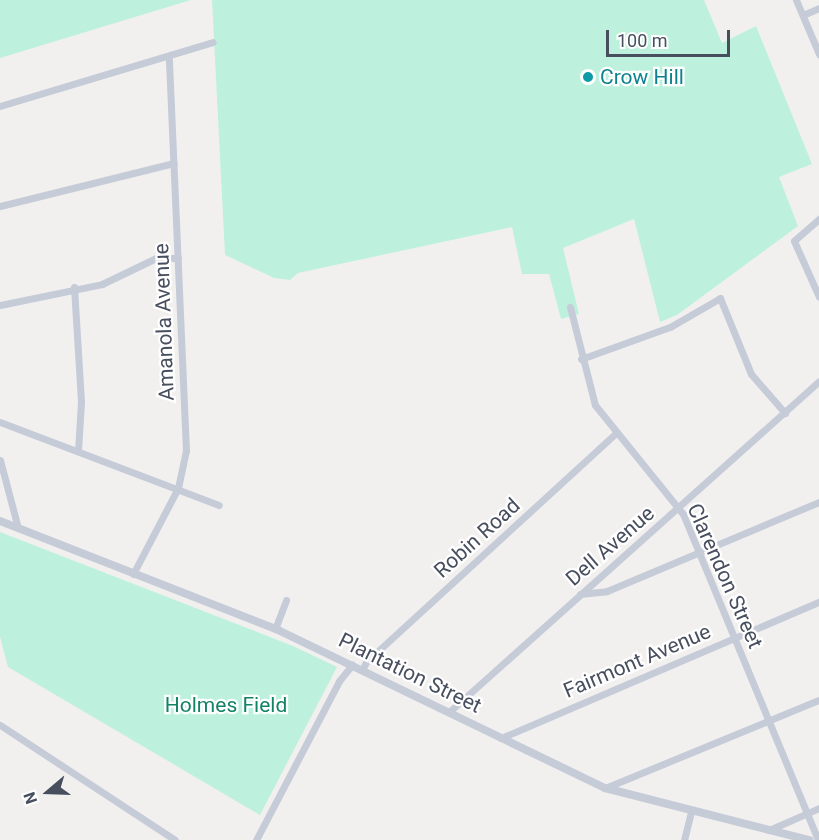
<!DOCTYPE html>
<html>
<head>
<meta charset="utf-8">
<style>
	body { margin:0 }
	#map { position:relative; width:819px; height:840px; overflow:hidden; background:#f2f0ef; font-family:Roboto,sans-serif }
	div>[style] { position:absolute }
	.green>* { inset:0; background:#bdf1dd }
	.minor>* { height:7px; margin:-3.5px; padding:0 3.5px; transform-origin:3.5px; border-radius:3.5px; background:#c6cbd8 }
	.tertiary>* { height:8px; margin:-4px; padding:0 4px; transform-origin:4px; border-radius:4px; background:#c6cbd8 }
	.dots>* { width:16px; height:16px; translate:-50% -50%; box-sizing:border-box; border:3px solid #fff; border-radius:50% }
	span { translate:-50% -50%; white-space:nowrap; text-align:center; line-height:1.15; -webkit-text-stroke:4.5px #fff; paint-order:stroke }
	.culture-label { font-size:21px; color:#0d838f }
	.left { translate:0 -50%; text-align:left }
	.street-label { font-size:21px; color:#474e5e }
	.park-label { font-size:21px; color:#148365 }
	.north { position:absolute; left:18px; top:762px; width:60px; height:60px; -webkit-text-stroke:4px #fff; paint-order:stroke; rotate:251deg; font-size:16px; font-weight:700; line-height:24px; text-align:center; color:#474e5e }
	.north::after { content:''; display:block; margin:auto; width:21px; height:27px; background:#474e5e; clip-path:polygon(50% 0,100% 100%,50% 72%,0 100%) }
	.scale { position:absolute; left:606px; top:30px; width:124px; height:27px; box-sizing:border-box; border:3px solid #474e5e; border-top:0; padding-left:8px; font-size:18px; line-height:21px; white-space:nowrap; color:#474e5e; -webkit-text-stroke:4px #fff; paint-order:stroke }
</style>
</head>
<body>
<div id="map">
	<div class="green">
		<div style="clip-path:polygon(0 0,191px 0,0 58px)"></div>
		<div style="clip-path:polygon(212px 0,704px 0,722px 43px,756px 26px,812px 164px,779px 177px,798px 226px,677px 315px,660px 322px,634px 219px,563px 248px,579px 314px,561px 319px,549px 274px,522px 274px,512px 227px,298px 273px,290px 280px,274px 278px,225px 255px)"></div>
		<div style="clip-path:polygon(0 532px,293px 646px,337px 667px,260px 815px,8px 667px,0 637px)"></div>
	</div>
	<div class="minor">
		<div style="left:796px;top:0;width:59px;rotate:66.9deg"></div>
		<div style="left:803px;top:15px;width:17px;rotate:-24deg"></div>
		<div style="left:0;top:106px;width:222px;rotate:-16.7deg"></div>
		<div style="left:0;top:206px;width:179px;rotate:-13.9deg"></div>
		<div style="left:819px;top:219px;width:33px;rotate:139deg"></div>
		<div style="left:794px;top:241px;width:61px;rotate:65.9deg"></div>
		<div style="left:74px;top:287px;width:115px;rotate:86.5deg"></div>
		<div style="left:81px;top:402px;width:49px;rotate:93.5deg"></div>
		<div style="left:0;top:305px;width:104px;rotate:-11.6deg"></div>
		<div style="left:102px;top:284px;width:60px;rotate:-25.7deg"></div>
		<div style="left:156px;top:258px;width:22px"></div>
		<div style="left:570px;top:307px;width:101px;rotate:75.7deg"></div>
		<div style="left:595px;top:405px;width:140px;rotate:51.1deg"></div>
		<div style="left:683px;top:514px;width:353px;rotate:67.5deg"></div>
		<div style="left:581px;top:359px;width:95px;rotate:-19.8deg"></div>
		<div style="left:670px;top:327px;width:58px;rotate:-30.1deg"></div>
		<div style="left:720px;top:298px;width:82px;rotate:67.8deg"></div>
		<div style="left:751px;top:374px;width:52px;rotate:48.9deg"></div>
		<div style="left:0;top:422px;width:234px;rotate:20.8deg"></div>
		<div style="left:0;top:460px;width:70px;rotate:75.2deg"></div>
		<div style="left:133px;top:574px;width:97px;rotate:-62.4deg"></div>
		<div style="left:178px;top:488px;width:38px;rotate:-78deg"></div>
		<div style="left:186px;top:451px;width:395px;rotate:-92.5deg"></div>
		<div style="left:580px;top:594px;width:27px;rotate:-6deg"></div>
		<div style="left:607px;top:591px;width:230px;rotate:-22.8deg"></div>
		<div style="left:275px;top:629px;width:31px;rotate:-69deg"></div>
		<div style="left:362px;top:670px;width:9px;rotate:-63deg"></div>
		<div style="left:366px;top:662px;width:339px;rotate:-42.5deg"></div>
		<div style="left:449px;top:712px;width:496px;rotate:-41.8deg"></div>
		<div style="left:0;top:725px;width:209px;rotate:33.3deg"></div>
		<div style="left:501px;top:738px;width:346px;rotate:-23.2deg"></div>
		<div style="left:605px;top:788px;width:231px;rotate:-22.4deg"></div>
		<div style="left:769px;top:830px;width:55px;rotate:-23.7deg"></div>
		<div style="left:256px;top:840px;width:179px;rotate:-62.4deg"></div>
		<div style="left:339px;top:681px;width:21px;rotate:-51deg"></div>
		<div style="left:684px;top:840px;width:30px;rotate:-76deg"></div>
	</div>
	<div class="tertiary">
		<div style="left:0;top:521px;width:299px;rotate:21.4deg"></div>
		<div style="left:278px;top:630px;width:363px;rotate:25.8deg"></div>
		<div style="left:605px;top:788px;width:211px;rotate:14.3deg"></div>
	</div>
	<div class="dots">
		<div style="left:588px;top:77px;background:#0f9aa8"></div>
	</div>
	<div class="culture-label">
		<span class="left" style="left:600px;top:77px">Crow Hill</span>
	</div>
	<div class="street-label">
		<span style="left:164px;top:322px;rotate:-92deg">Amanola Avenue</span>
		<span style="left:477px;top:538px;rotate:-42deg">Robin Road</span>
		<span style="left:610px;top:546px;rotate:-41deg">Dell Avenue</span>
		<span style="left:725px;top:576px;rotate:66deg">Clarendon Street</span>
		<span style="left:637px;top:661px;rotate:-23deg">Fairmont Avenue</span>
		<span style="left:410px;top:673px;rotate:26deg">Plantation Street</span>
	</div>
	<div class="park-label">
		<span style="left:226px;top:705px">Holmes Field</span>
	</div>
	<div class="north">N</div>
	<div class="scale">100 m</div>
</div>
</body>
</html>
